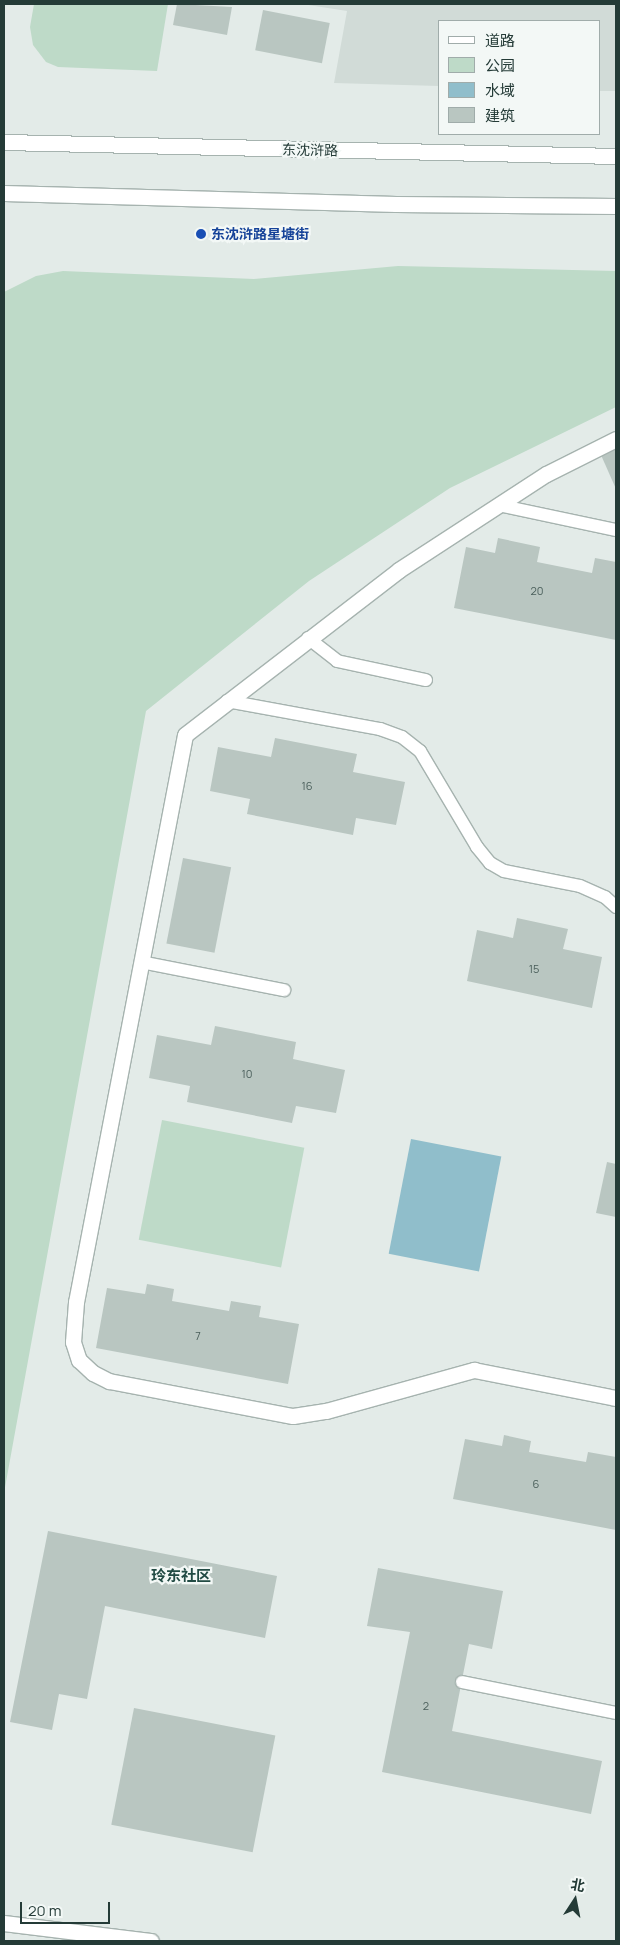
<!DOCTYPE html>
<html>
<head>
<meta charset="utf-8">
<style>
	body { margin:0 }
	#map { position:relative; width:620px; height:1945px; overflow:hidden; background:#e3ebe8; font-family:Manrope,"Noto Sans SC",sans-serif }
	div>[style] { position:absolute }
	.built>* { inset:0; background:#d1dbd7 }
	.green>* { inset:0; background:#bedac8; transform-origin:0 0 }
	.water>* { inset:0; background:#90becb; transform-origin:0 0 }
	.building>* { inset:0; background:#b9c6c1; transform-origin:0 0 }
	.roads { filter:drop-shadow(1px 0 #a6b3af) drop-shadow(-1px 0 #a6b3af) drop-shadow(0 1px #a6b3af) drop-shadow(0 -1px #a6b3af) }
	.lane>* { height:12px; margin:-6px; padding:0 6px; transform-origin:6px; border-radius:6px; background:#fff }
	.street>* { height:15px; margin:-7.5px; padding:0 7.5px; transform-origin:7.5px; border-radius:7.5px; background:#fff }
	.secondary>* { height:15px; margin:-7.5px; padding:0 7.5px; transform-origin:7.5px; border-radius:7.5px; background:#fff }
	.dots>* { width:14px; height:14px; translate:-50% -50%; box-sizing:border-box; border:2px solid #f3f8f6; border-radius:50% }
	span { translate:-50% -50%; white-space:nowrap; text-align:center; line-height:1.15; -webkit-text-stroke:4.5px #f3f8f6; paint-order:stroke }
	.number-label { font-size:11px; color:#495e5a }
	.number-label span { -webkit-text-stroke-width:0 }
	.street-label { font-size:14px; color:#243b37 }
	.transit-label { font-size:14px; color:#164399; font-weight:700 }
	.left { translate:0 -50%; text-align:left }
	.neighbourhood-label { font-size:15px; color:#224b44; font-weight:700 }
	.frame { position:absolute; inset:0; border:5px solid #243b37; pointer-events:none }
	.legend { position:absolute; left:438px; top:20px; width:162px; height:115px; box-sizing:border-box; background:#f3f8f6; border:1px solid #a0acaa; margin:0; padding:6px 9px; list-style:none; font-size:15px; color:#243b37 }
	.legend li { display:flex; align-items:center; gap:10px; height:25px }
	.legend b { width:25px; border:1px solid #a0acaa }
	.north { position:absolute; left:550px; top:1875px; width:50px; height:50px; -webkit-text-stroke:4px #f3f8f6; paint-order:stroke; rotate:11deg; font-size:14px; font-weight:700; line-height:20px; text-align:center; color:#243b37 }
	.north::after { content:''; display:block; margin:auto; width:18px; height:22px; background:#243b37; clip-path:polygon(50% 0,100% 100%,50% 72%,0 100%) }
	.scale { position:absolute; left:20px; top:1902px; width:90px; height:22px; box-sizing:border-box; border:2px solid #243b37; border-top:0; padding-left:6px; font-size:15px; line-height:18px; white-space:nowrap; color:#243b37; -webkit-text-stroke:4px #f3f8f6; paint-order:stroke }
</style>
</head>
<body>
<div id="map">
	<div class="built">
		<div style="clip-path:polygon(302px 4px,616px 4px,616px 91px,599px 91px,599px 21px,439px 21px,439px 86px,334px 83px,347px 11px)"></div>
	</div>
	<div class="green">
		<div style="clip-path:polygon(34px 4px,168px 4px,157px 71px,58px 67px,46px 62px,33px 45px,30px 27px)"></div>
		<div style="clip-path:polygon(398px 266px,616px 271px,616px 407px,450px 488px,309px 581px,146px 711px,4px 1493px,4px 292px,36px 276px,63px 271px,254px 279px)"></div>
		<div style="left:162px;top:1120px;width:145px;height:122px;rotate:11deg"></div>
	</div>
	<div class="water">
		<div style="left:411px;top:1139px;width:92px;height:117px;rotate:11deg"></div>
	</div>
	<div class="building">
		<div style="clip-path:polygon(177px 4px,232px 7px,227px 35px,173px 25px)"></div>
		<div style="left:263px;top:10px;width:68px;height:41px;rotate:11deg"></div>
		<div style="clip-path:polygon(616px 449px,616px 489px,601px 455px)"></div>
		<div style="clip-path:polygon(498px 538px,540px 547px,537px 562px,592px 573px,595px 558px,616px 562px,616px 640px,454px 608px,466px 547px,495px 553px)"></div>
		<div style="clip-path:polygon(275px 738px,357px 754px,353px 772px,405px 782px,396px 825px,356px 818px,353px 835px,247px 814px,250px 799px,210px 791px,218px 747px,271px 757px)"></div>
		<div style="left:183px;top:858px;width:49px;height:87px;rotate:11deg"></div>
		<div style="clip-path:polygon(517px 918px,568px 929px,563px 949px,602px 957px,592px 1008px,467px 981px,477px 930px,513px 938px)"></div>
		<div style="clip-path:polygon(215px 1026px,296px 1042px,293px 1059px,345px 1070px,336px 1113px,296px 1106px,292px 1123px,187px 1102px,190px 1086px,149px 1078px,157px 1035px,211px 1045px)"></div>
		<div style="clip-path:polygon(607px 1162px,616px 1164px,616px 1217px,596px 1213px)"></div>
		<div style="clip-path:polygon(147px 1284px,174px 1289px,172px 1301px,229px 1311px,231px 1301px,261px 1306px,259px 1317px,299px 1324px,288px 1384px,96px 1348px,107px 1288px,145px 1294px)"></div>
		<div style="clip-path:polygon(504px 1435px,531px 1441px,529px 1452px,586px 1462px,588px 1452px,616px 1457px,616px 1530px,453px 1499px,465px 1439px,502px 1446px)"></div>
		<div style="clip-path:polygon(48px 1531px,277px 1576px,265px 1638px,105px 1606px,87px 1699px,59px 1694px,52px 1730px,10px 1722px)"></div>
		<div style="clip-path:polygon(378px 1568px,503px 1591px,492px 1649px,469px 1644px,452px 1731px,602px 1761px,591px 1814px,382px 1772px,410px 1632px,367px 1626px)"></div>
		<div style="left:134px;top:1708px;width:144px;height:119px;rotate:11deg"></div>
	</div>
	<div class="roads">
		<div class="lane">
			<div style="left:498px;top:505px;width:121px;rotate:12deg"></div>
			<div style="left:308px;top:638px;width:37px;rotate:38deg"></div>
			<div style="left:337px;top:661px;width:91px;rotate:12.1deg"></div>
			<div style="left:227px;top:701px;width:156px;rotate:10.4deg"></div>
			<div style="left:380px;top:729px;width:23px;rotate:20deg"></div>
			<div style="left:402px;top:737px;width:23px;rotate:38deg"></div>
			<div style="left:420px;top:751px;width:112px;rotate:59.3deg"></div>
			<div style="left:477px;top:847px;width:21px;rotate:51deg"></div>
			<div style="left:490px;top:863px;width:16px;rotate:30deg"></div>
			<div style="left:504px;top:871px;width:77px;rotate:11.2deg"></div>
			<div style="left:580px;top:886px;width:27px;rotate:24deg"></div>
			<div style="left:605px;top:897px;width:15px;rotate:42deg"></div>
			<div style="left:141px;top:962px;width:146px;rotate:11.1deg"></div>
			<div style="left:462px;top:1682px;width:157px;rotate:11.4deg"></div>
		</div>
		<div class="street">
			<div style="left:616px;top:439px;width:78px;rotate:153.4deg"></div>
			<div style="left:546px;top:474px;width:176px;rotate:146.9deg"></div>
			<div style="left:399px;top:570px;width:270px;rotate:142.4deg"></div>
			<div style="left:185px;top:735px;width:577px;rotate:100.88deg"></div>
			<div style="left:76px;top:1302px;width:40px;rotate:94.3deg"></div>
			<div style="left:73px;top:1342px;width:19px;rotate:72deg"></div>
			<div style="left:79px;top:1360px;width:19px;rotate:43deg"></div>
			<div style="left:93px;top:1373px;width:18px;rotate:27deg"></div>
			<div style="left:109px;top:1381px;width:187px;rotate:10.8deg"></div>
			<div style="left:293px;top:1416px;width:33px;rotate:-9deg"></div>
			<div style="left:326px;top:1411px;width:154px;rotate:-15.5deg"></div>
			<div style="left:474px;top:1370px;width:145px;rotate:11.2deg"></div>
		</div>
		<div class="secondary">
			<div style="left:4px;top:142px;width:612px;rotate:1.31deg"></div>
			<div style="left:4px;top:193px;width:392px;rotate:1.6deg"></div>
			<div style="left:396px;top:204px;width:220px;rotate:0.5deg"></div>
			<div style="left:4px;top:1923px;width:148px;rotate:7deg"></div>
		</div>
	</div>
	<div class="dots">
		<div style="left:201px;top:234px;background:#1a4fb4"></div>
	</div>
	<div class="number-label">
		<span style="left:537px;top:591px">20</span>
		<span style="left:307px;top:786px">16</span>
		<span style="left:534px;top:969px">15</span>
		<span style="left:247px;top:1074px">10</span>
		<span style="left:198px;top:1336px">7</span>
		<span style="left:536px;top:1484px">6</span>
		<span style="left:426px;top:1706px">2</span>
	</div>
	<div class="street-label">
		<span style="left:310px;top:150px;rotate:1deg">东沈浒路</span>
	</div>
	<div class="transit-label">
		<span class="left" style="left:211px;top:234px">东沈浒路星塘街</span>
	</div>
	<div class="neighbourhood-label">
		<span style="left:181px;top:1576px">玲东社区</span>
	</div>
	<div class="frame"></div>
	<ul class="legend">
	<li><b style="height:6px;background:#fff"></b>道路</li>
	<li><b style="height:14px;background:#bedac8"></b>公园</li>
	<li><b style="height:14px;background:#90becb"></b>水域</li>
	<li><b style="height:14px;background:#b9c6c1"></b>建筑</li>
	</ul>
	<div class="north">北</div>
	<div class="scale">20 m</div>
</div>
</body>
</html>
